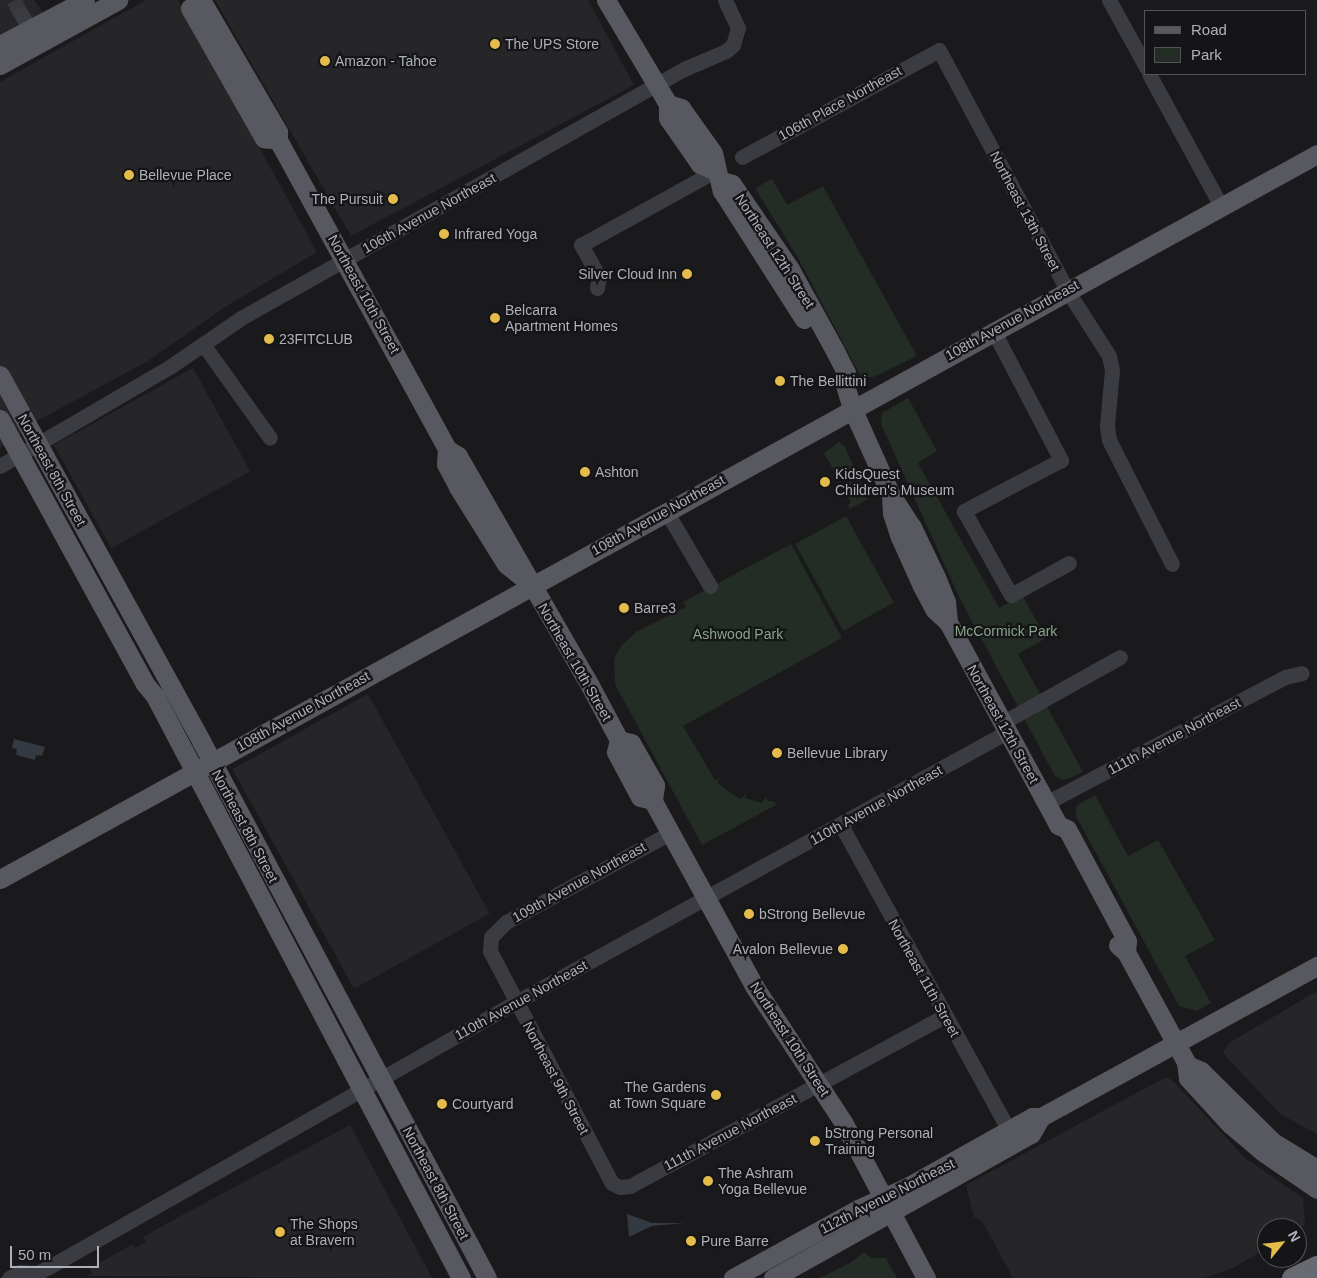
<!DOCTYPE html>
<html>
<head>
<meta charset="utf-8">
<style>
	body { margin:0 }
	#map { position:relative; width:1317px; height:1278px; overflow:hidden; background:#1a1a1c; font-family:Arial,sans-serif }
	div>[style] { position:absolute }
	.built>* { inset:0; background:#262629; transform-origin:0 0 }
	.green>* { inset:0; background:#242c26; transform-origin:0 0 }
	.water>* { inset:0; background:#333a41 }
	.minor-tunnel>* { height:15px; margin-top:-7.5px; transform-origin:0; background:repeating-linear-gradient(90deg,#38383c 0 15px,transparent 0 23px) }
	.minor>* { height:15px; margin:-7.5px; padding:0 7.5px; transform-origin:7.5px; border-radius:7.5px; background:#3b3c41 }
	.major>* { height:19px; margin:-9.5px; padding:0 9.5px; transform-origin:9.5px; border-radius:9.5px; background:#585960 }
	.highway>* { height:21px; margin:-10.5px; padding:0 10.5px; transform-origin:10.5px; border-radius:10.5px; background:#686a71 }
	.dots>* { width:14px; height:14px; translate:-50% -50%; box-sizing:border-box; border:2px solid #151517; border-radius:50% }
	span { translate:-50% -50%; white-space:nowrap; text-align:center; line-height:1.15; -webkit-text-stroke:4.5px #151517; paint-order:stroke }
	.poi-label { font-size:14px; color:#aeb1ba }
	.left { translate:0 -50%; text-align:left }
	.right { translate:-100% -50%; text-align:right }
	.street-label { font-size:14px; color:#aeb1ba }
	.park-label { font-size:14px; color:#87a48b }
	.legend { position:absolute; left:1144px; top:10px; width:162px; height:65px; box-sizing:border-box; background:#151517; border:1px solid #525358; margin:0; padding:6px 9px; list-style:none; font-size:15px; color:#aeb1ba }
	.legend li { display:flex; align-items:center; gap:10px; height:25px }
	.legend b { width:25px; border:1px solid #525358 }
	.north { position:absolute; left:1257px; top:1218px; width:50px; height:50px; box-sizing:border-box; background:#151517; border:1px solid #525358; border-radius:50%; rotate:61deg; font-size:14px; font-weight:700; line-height:20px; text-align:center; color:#aeb1ba }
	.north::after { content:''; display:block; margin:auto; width:18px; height:22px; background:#e4bc4b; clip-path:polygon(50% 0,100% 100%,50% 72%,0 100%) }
	.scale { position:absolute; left:10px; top:1246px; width:89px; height:22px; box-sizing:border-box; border:2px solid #aeb1ba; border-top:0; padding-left:6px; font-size:15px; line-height:18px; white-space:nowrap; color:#aeb1ba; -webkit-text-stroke:4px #151517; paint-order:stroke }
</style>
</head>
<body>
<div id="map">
	<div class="built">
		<div style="clip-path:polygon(0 0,34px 0,48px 19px,0 47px)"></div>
		<div style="clip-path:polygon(146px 0,178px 0,317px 252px,225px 307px,148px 361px,35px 422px,0 448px,0 82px)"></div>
		<div style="clip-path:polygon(215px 0,588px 0,634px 85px,351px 236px)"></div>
		<div style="left:193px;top:368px;width:118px;height:159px;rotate:61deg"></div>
		<div style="left:368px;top:694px;width:251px;height:155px;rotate:61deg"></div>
		<div style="clip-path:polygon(1317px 991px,1317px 1134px,1280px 1114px,1223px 1053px,1229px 1043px)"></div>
		<div style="clip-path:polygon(1166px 1077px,1173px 1081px,1245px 1158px,1303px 1198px,1305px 1225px,1297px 1230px,1267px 1228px,1267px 1248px,1233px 1268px,1204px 1278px,1013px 1278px,982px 1221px,974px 1217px,966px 1185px)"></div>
		<div style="clip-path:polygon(350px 1125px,432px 1278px,87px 1276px,92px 1273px,90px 1268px,133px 1244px,135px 1248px,146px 1242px,143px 1237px,175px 1219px)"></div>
	</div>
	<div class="green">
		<div style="clip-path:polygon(772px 179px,787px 205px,823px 186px,917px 356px,873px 377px,863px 377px,859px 373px,798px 258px,755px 188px)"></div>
		<div style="clip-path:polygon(908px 398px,937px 451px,918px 463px,999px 608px,1022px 595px,1046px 638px,1018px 654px,1083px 772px,1070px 778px,1063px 780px,1055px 776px,959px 597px,881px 424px,882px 413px)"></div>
		<div style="clip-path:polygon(839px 442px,845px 447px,868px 499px,850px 509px,848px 505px,851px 502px,846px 494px,850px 491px,843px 477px,839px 479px,824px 453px)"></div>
		<div style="left:846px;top:516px;width:99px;height:58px;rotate:61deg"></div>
		<div style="clip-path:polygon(791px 544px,842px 638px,683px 726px,715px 780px,720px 778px,717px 783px,740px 799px,747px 793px,745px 798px,762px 803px,767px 796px,767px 801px,774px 801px,776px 805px,702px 845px,615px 684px,614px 659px,621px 646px,636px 632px,686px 607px,683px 602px)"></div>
		<div style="clip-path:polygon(1095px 795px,1128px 856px,1158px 840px,1215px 940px,1185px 956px,1211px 1003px,1196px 1011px,1179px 1006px,1076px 816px,1076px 806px)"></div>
		<div style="clip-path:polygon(864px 1252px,871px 1258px,886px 1258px,897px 1278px,820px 1278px,850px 1263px)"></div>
	</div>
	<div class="water">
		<div style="clip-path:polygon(14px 739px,45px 747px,42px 756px,36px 755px,35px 760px,16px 755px,17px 749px,12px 748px)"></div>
		<div style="clip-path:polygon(627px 1214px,652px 1223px,685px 1223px,652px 1226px,629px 1237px)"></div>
	</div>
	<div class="minor-tunnel">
		<div style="left:14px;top:0;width:16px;rotate:63deg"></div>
	</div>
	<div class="minor">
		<div style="left:1109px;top:0;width:77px;rotate:61.1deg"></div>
		<div style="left:21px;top:14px;width:17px;rotate:59deg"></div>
		<div style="left:1149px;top:74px;width:150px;rotate:61.4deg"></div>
		<div style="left:742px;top:157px;width:224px;rotate:-28.5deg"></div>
		<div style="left:939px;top:50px;width:272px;rotate:61.9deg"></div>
		<div style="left:1067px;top:290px;width:78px;rotate:57.5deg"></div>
		<div style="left:1109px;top:356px;width:14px;rotate:78deg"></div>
		<div style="left:1112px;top:370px;width:56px;rotate:95.1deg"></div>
		<div style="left:1107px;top:426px;width:14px;rotate:82deg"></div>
		<div style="left:1109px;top:440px;width:139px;rotate:63.1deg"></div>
		<div style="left:597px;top:288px;width:11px;rotate:-80deg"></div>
		<div style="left:599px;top:277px;width:37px;rotate:-119deg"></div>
		<div style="left:581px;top:245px;width:153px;rotate:-28.9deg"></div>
		<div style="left:993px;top:330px;width:147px;rotate:62.4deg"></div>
		<div style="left:1061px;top:460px;width:110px;rotate:152.3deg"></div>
		<div style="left:964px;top:511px;width:96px;rotate:60.8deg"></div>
		<div style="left:1011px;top:595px;width:66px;rotate:-28.9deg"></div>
		<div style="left:203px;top:344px;width:115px;rotate:54.5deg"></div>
		<div style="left:0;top:466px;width:198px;rotate:-30.3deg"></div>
		<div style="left:171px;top:366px;width:85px;rotate:-34.4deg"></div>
		<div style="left:241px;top:318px;width:508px;rotate:-29.34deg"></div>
		<div style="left:684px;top:69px;width:46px;rotate:-23.2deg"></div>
		<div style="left:726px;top:51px;width:9px;rotate:-41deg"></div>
		<div style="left:733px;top:45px;width:18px;rotate:-74deg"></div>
		<div style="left:738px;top:28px;width:31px;rotate:-115deg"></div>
		<div style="left:666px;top:511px;width:87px;rotate:59.6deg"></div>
		<div style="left:1002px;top:723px;width:135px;rotate:-29.2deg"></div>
		<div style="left:1046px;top:803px;width:270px;rotate:-27.8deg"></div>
		<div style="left:1285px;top:677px;width:17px;rotate:-13deg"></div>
		<div style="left:841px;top:825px;width:348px;rotate:61.2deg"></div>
		<div style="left:670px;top:833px;width:187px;rotate:151.5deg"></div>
		<div style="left:506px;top:922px;width:21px;rotate:135deg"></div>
		<div style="left:491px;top:937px;width:14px;rotate:94deg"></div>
		<div style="left:490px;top:951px;width:262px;rotate:62.3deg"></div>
		<div style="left:612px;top:1183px;width:9px;rotate:27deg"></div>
		<div style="left:620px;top:1187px;width:10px;rotate:-6deg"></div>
		<div style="left:630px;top:1186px;width:357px;rotate:-28.4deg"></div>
		<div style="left:9px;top:1278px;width:13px;rotate:-29deg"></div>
		<div style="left:20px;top:1272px;width:17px;rotate:3deg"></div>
		<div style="left:37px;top:1273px;width:13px;rotate:-27deg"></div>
		<div style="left:49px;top:1267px;width:537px;rotate:-29.57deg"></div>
		<div style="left:516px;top:1002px;width:560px;rotate:-28.81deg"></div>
	</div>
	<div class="major">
		<div style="left:201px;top:0;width:153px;rotate:59.7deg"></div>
		<div style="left:278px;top:132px;width:8px;rotate:90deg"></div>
		<div style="left:278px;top:140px;width:352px;rotate:61.3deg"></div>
		<div style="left:447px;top:449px;width:13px;rotate:32deg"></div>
		<div style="left:458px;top:456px;width:258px;rotate:60.1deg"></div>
		<div style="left:587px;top:680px;width:68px;rotate:61.9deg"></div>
		<div style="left:619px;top:740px;width:12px;rotate:104deg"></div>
		<div style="left:616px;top:752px;width:51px;rotate:61.9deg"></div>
		<div style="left:640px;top:797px;width:13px;rotate:13deg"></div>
		<div style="left:653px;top:800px;width:15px;rotate:-82deg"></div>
		<div style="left:655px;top:785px;width:48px;rotate:-119.7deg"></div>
		<div style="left:631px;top:743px;width:12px;rotate:-166deg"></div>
		<div style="left:606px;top:0;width:121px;rotate:59.2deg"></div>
		<div style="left:668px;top:104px;width:14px;rotate:90deg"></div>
		<div style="left:668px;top:118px;width:56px;rotate:55.2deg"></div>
		<div style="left:700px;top:164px;width:17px;rotate:25deg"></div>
		<div style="left:190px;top:8px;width:150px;rotate:60.4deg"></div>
		<div style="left:264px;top:138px;width:14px;rotate:8deg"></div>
		<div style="left:0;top:45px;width:96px;rotate:-27.9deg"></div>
		<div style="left:0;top:65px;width:135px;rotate:-28.8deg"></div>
		<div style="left:668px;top:104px;width:14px;rotate:17deg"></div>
		<div style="left:681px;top:108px;width:55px;rotate:54.6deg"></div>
		<div style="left:713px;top:153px;width:39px;rotate:77deg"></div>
		<div style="left:722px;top:191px;width:152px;rotate:57.4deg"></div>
		<div style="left:722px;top:181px;width:10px;rotate:17deg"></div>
		<div style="left:732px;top:184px;width:103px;rotate:55.7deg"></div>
		<div style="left:790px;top:269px;width:94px;rotate:61.2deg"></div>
		<div style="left:835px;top:351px;width:25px;rotate:63deg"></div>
		<div style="left:846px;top:373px;width:9px;rotate:103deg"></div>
		<div style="left:844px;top:382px;width:27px;rotate:73deg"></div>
		<div style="left:852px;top:408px;width:95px;rotate:65.9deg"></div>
		<div style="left:891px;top:495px;width:38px;rotate:57deg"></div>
		<div style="left:912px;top:527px;width:55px;rotate:64.4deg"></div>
		<div style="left:936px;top:577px;width:27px;rotate:68deg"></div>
		<div style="left:946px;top:602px;width:20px;rotate:84deg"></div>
		<div style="left:0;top:375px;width:418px;rotate:61.2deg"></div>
		<div style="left:201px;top:741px;width:608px;rotate:61.96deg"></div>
		<div style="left:0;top:419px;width:302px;rotate:61.3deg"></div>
		<div style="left:145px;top:684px;width:16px;rotate:50deg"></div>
		<div style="left:155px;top:696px;width:658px;rotate:62.27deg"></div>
		<div style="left:447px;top:449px;width:15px;rotate:94deg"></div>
		<div style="left:446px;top:464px;width:26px;rotate:62deg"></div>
		<div style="left:458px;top:487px;width:91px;rotate:58.1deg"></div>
		<div style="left:506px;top:564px;width:26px;rotate:39deg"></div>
		<div style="left:891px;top:495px;width:18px;rotate:87deg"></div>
		<div style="left:892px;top:513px;width:25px;rotate:72deg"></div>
		<div style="left:900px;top:537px;width:54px;rotate:65.8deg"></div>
		<div style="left:922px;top:586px;width:26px;rotate:62deg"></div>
		<div style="left:934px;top:609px;width:19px;rotate:43deg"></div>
		<div style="left:948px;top:622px;width:231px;rotate:61.5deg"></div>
		<div style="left:1058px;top:825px;width:10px;rotate:24deg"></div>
		<div style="left:1067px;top:829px;width:127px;rotate:61.8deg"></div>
		<div style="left:1127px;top:941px;width:11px;rotate:95deg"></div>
		<div style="left:654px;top:803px;width:209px;rotate:61.3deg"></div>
		<div style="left:754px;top:986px;width:163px;rotate:56.8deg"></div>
		<div style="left:843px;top:1122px;width:177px;rotate:62deg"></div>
		<div style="left:0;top:879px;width:1503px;rotate:-28.83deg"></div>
		<div style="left:1118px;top:945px;width:11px;rotate:41deg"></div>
		<div style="left:1126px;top:952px;width:125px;rotate:61.4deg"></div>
		<div style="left:1186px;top:1062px;width:16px;rotate:83deg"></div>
		<div style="left:1188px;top:1078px;width:62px;rotate:47.6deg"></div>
		<div style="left:1230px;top:1124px;width:43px;rotate:40.3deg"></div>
		<div style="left:1263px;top:1152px;width:65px;rotate:34.4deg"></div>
		<div style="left:1187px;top:1065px;width:15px;rotate:23deg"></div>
		<div style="left:1201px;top:1071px;width:101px;rotate:44.6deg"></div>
		<div style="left:1273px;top:1142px;width:52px;rotate:31.5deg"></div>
		<div style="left:733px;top:1278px;width:143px;rotate:-28.9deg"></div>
		<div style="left:858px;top:1209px;width:54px;rotate:-24.2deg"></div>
		<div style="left:907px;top:1187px;width:143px;rotate:-29.2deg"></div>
		<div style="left:1032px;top:1117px;width:9px"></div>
		<div style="left:1041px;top:1117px;width:315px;rotate:-28.7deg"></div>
		<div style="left:773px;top:1278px;width:295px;rotate:-29.2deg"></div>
		<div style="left:1031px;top:1134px;width:20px;rotate:-60deg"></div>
	</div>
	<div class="highway">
		<div style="left:1292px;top:1278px;width:28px;rotate:-26deg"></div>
	</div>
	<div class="dots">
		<div style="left:495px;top:44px;background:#e4bc4b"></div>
		<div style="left:325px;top:61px;background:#e4bc4b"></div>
		<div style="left:129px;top:175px;background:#e4bc4b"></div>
		<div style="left:393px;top:199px;background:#e4bc4b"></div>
		<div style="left:444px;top:234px;background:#e4bc4b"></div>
		<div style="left:687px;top:274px;background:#e4bc4b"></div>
		<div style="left:495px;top:318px;background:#e4bc4b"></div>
		<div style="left:269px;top:339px;background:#e4bc4b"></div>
		<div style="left:780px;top:381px;background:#e4bc4b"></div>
		<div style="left:585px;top:472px;background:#e4bc4b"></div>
		<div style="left:825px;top:482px;background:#e4bc4b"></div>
		<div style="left:624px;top:608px;background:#e4bc4b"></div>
		<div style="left:777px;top:753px;background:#e4bc4b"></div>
		<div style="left:749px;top:914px;background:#e4bc4b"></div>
		<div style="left:843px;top:949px;background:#e4bc4b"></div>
		<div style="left:716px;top:1095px;background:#e4bc4b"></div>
		<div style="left:442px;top:1104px;background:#e4bc4b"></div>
		<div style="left:815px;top:1141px;background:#e4bc4b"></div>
		<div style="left:708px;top:1181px;background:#e4bc4b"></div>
		<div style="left:280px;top:1232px;background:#e4bc4b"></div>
		<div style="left:691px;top:1241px;background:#e4bc4b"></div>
	</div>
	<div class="poi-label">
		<span class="left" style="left:505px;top:44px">The UPS Store</span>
		<span class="left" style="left:335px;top:61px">Amazon - Tahoe</span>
		<span class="left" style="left:139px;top:175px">Bellevue Place</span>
		<span class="right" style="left:383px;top:199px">The Pursuit</span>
		<span class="left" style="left:454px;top:234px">Infrared Yoga</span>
		<span class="right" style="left:677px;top:274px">Silver Cloud Inn</span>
		<span class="left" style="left:505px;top:318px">Belcarra<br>Apartment Homes</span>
		<span class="left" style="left:279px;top:339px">23FITCLUB</span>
		<span class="left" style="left:790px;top:381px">The Bellittini</span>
		<span class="left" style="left:595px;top:472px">Ashton</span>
		<span class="left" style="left:835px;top:482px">KidsQuest<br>Children's Museum</span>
		<span class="left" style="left:634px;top:608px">Barre3</span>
		<span class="left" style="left:787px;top:753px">Bellevue Library</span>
		<span class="left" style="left:759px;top:914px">bStrong Bellevue</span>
		<span class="right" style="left:833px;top:949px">Avalon Bellevue</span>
		<span class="right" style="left:706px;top:1095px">The Gardens<br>at Town Square</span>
		<span class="left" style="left:452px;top:1104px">Courtyard</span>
		<span class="left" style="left:825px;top:1141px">bStrong Personal<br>Training</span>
		<span class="left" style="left:718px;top:1181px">The Ashram<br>Yoga Bellevue</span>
		<span class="left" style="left:290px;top:1232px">The Shops<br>at Bravern</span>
		<span class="left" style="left:701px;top:1241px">Pure Barre</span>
	</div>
	<div class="street-label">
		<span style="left:840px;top:103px;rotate:-29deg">106th Place Northeast</span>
		<span style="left:1025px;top:211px;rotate:62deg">Northeast 13th Street</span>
		<span style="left:429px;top:213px;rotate:-29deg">106th Avenue Northeast</span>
		<span style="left:775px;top:251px;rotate:57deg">Northeast 12th Street</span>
		<span style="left:364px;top:294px;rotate:61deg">Northeast 10th Street</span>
		<span style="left:1012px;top:320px;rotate:-29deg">108th Avenue Northeast</span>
		<span style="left:52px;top:470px;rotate:61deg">Northeast 8th Street</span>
		<span style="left:658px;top:515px;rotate:-29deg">108th Avenue Northeast</span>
		<span style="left:575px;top:662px;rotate:60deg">Northeast 10th Street</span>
		<span style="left:303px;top:711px;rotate:-29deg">108th Avenue Northeast</span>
		<span style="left:1003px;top:724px;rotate:61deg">Northeast 12th Street</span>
		<span style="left:1174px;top:736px;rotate:-28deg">111th Avenue Northeast</span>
		<span style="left:876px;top:805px;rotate:-29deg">110th Avenue Northeast</span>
		<span style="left:245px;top:826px;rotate:62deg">Northeast 8th Street</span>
		<span style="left:579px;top:882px;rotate:-29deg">109th Avenue Northeast</span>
		<span style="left:924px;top:978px;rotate:61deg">Northeast 11th Street</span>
		<span style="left:521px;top:1000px;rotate:-29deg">110th Avenue Northeast</span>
		<span style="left:790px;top:1039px;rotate:57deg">Northeast 10th Street</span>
		<span style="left:556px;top:1078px;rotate:62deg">Northeast 9th Street</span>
		<span style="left:730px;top:1132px;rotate:-28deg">111th Avenue Northeast</span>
		<span style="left:436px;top:1183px;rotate:62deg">Northeast 8th Street</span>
		<span style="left:887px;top:1196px;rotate:-27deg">112th Avenue Northeast</span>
	</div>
	<div class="park-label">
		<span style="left:1006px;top:631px">McCormick Park</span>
		<span style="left:738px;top:634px">Ashwood Park</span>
	</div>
	<ul class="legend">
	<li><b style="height:6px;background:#585960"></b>Road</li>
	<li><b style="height:14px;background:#242c26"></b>Park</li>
	</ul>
	<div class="north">N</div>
	<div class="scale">50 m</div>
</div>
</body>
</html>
